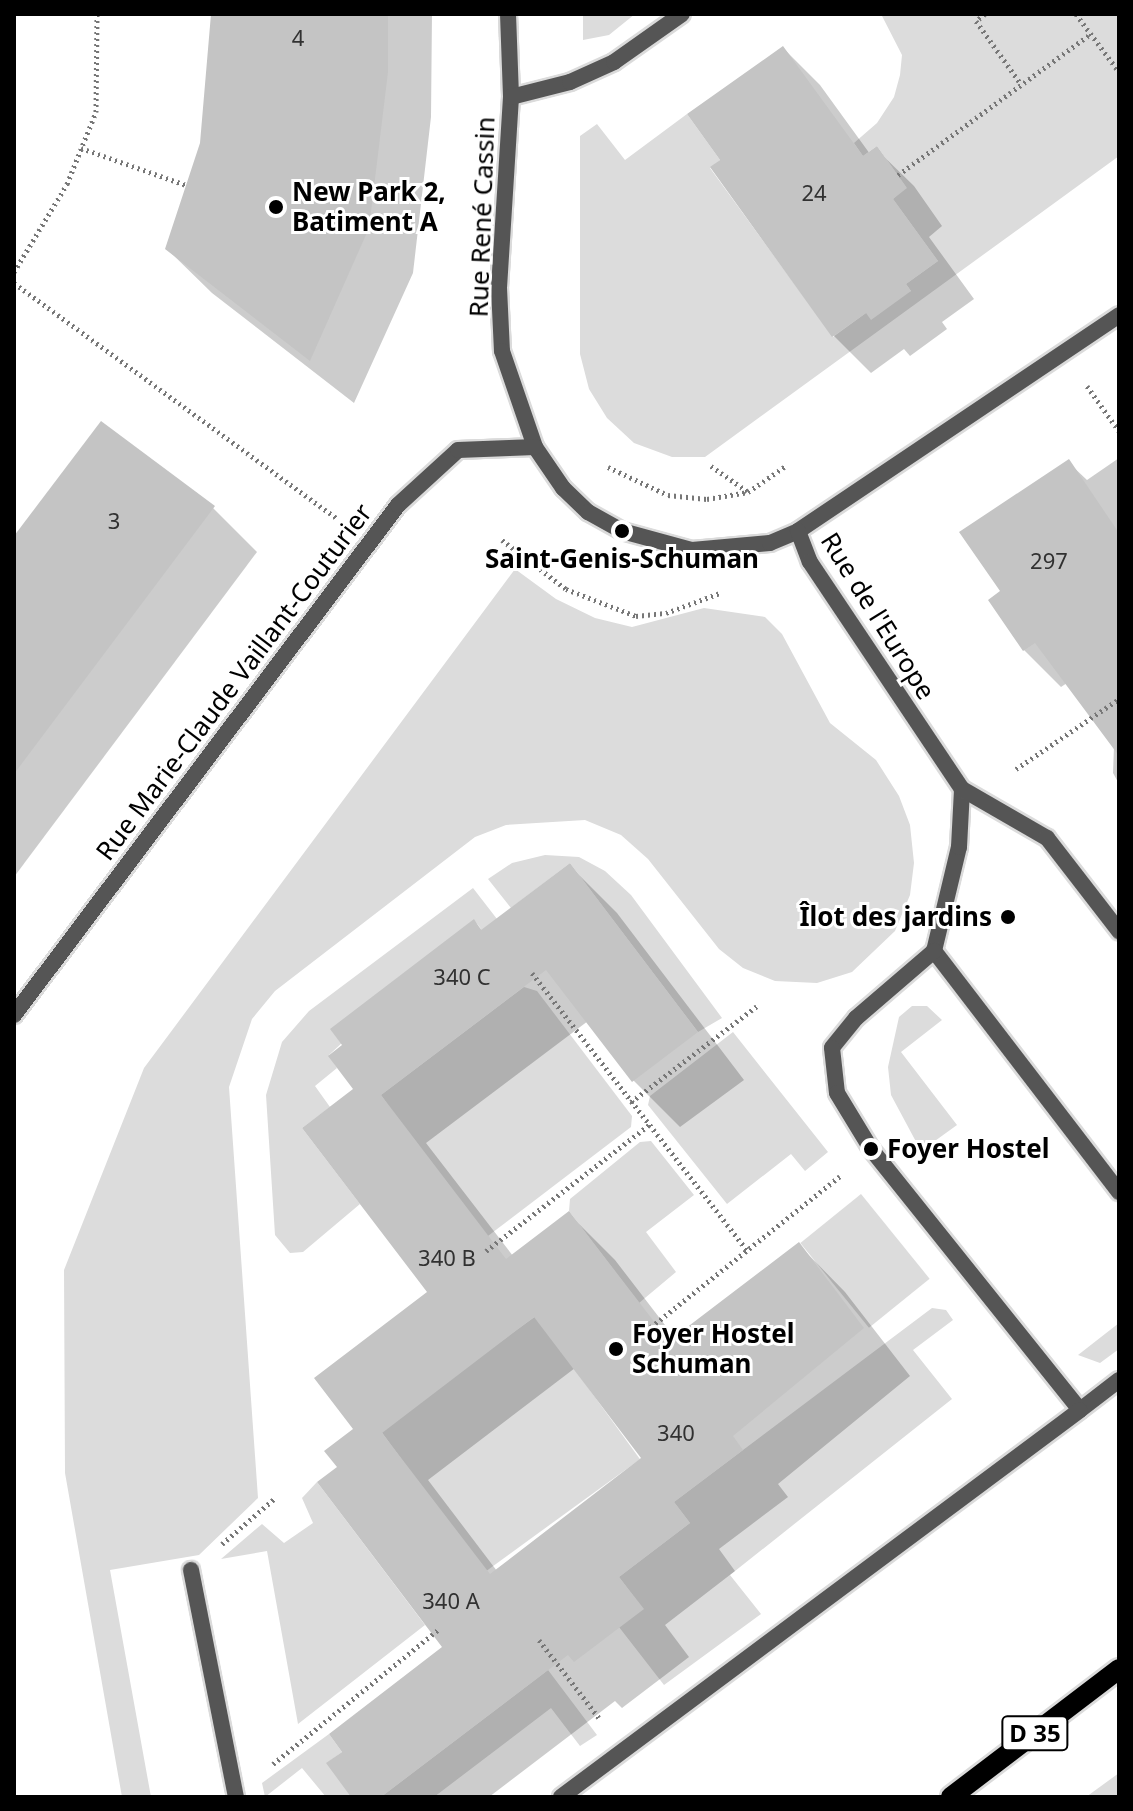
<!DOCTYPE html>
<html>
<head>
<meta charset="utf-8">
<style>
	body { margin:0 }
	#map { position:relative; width:1133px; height:1811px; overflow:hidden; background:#fff; font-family:"Noto Sans",sans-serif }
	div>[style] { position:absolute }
	.green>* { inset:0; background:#dcdcdc; transform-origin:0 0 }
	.shadow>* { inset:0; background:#0003 }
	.building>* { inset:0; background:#c4c4c4 }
	.path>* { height:5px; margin-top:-2.5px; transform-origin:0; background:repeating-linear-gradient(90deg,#777 0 2px,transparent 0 6px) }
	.roads { filter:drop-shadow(2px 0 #dbdbdb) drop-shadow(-2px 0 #dbdbdb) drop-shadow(0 2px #dbdbdb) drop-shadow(0 -2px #dbdbdb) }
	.lane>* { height:16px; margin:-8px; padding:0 8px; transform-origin:8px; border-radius:8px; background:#555 }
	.street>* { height:16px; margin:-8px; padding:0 8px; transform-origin:8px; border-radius:8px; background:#555 }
	.primary>* { height:20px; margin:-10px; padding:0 10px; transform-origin:10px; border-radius:10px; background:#000 }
	.dots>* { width:22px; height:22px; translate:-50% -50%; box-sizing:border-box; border:4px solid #fff; border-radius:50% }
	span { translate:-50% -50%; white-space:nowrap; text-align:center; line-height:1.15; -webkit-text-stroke:6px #fff; paint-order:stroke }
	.number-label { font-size:22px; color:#313131 }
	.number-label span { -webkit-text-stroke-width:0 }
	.shield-label span { padding:2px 6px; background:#fff; border:2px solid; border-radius:6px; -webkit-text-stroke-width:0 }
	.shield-label { font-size:24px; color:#000; font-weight:700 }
	.poi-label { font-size:26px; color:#000; font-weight:700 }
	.left { translate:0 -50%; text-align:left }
	.right { translate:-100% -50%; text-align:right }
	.street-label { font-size:26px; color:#000 }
	.frame { position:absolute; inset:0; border:16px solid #000; pointer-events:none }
</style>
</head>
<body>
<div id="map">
	<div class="green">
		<div style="clip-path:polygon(583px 14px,635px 14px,609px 35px,583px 40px)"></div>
		<div style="clip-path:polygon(881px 14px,1119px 14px,1119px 156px,705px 457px,672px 457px,634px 443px,607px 418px,589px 389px,580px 354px,580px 136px,597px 124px,625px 160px,687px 114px,720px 160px,710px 168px,833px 337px,866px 313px,911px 291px,906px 284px,938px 261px,893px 199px,906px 187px,877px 146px,863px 156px,854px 143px,877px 123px,894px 97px,900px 75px,902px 55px)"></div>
		<div style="clip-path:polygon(515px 569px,556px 599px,595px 618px,632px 627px,704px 608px,765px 617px,782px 634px,830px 723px,876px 760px,899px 796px,910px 825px,914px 863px,910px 895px,895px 931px,852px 972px,817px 983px,775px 981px,743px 968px,719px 949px,648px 859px,621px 835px,585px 820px,506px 825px,475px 837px,275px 991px,252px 1019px,229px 1087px,258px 1498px,199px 1555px,110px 1570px,151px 1797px,122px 1797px,65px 1473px,64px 1270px,144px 1068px)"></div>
		<div style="clip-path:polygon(545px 855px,579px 857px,605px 871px,631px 895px,722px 1018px,698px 1032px,570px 863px,511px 908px,488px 879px,512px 863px)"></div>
		<div style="clip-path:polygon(473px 888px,497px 919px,482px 930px,474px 920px,329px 1055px,337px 1068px,315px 1086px,330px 1107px,302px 1128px,360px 1204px,303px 1252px,290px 1253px,275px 1235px,266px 1095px,282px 1042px,309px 1011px)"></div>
		<div style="clip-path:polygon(524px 987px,537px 991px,632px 1116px,631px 1127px,480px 1242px,381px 1095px)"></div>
		<div style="clip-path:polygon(912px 1006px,927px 1006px,942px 1020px,901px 1052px,957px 1125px,921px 1151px,891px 1095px,888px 1067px,899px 1017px)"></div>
		<div style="clip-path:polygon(733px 1032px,828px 1152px,805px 1171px,791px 1154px,727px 1204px,648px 1105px,650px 1096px)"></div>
		<div style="clip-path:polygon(651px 1141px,694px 1195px,646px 1232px,676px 1272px,639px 1303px,569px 1211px,570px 1199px,640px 1142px)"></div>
		<div style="left:861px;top:1194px;width:109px;height:78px;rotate:51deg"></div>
		<div style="clip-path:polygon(932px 1308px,946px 1310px,953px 1320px,913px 1350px,952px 1399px,730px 1575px,761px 1614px,664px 1685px,619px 1627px,643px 1609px,619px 1577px,690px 1523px,674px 1502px)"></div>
		<div style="left:536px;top:1316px;width:177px;height:193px;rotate:54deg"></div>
		<div style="clip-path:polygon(1119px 1323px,1119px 1349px,1100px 1363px,1078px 1355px)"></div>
		<div style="clip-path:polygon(317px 1482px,425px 1625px,298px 1724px,267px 1551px,221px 1559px,262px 1524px,284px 1543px,313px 1523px,302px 1498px)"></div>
		<div style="clip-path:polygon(548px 1670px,597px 1735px,580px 1746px,551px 1708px,434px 1797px,381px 1797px)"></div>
		<div style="clip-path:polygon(329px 1734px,342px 1752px,327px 1763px,379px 1797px,326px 1797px,302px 1768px,265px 1797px,262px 1783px)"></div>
		<div style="clip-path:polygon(1119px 1773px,1119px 1797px,1086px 1797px)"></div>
	</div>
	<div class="shadow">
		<div style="clip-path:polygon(213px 14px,432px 14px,431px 117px,413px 273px,354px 403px,212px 293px,167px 249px,202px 144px)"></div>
		<div style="clip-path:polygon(783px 48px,820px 85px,870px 154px,876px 149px,914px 186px,942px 226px,929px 237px,974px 299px,942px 322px,947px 329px,910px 356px,904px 349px,871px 373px,834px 336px,712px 168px,723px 161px)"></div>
		<div style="clip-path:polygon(1119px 458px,1119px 784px,1113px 773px,1114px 746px,1067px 683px,1061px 687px,1024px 650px,1003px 592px,1068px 462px,1087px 480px)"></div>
		<div style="clip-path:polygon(213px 508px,257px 552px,14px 877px,14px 539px)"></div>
		<div style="clip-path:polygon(evenodd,570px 866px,617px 913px,744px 1080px,680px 1127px,634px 1081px,588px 1021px,426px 1143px,513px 1256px,569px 1214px,615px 1260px,675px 1338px,799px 1245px,845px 1292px,910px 1376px,778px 1484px,788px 1497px,719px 1549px,735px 1571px,665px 1625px,689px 1657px,622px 1708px,615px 1701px,489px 1797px,381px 1797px,332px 1734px,445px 1648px,356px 1430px,430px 1293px,356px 1090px,474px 922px,483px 931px,570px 866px,575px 1368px,644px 1459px,497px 1571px,428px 1480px,575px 1368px)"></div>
	</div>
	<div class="building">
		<div style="clip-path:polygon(211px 14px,388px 14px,388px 72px,369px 228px,310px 361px,165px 249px,200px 143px)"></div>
		<div style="clip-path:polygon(783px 46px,863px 156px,877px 146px,907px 188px,893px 199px,938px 261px,906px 284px,911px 291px,871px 320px,866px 313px,832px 337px,710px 167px,720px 160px,687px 114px)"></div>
		<div style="clip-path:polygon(101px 421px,215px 506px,14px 774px,14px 536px)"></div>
		<div style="clip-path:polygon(1069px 459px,1119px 533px,1119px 756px,1035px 643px,1023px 651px,988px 600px,1000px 591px,959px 532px)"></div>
		<div style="clip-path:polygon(evenodd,570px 863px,698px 1032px,632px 1082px,546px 970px,381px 1095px,506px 1259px,569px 1211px,669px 1341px,799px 1242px,864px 1328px,733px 1436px,743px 1450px,674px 1502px,690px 1523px,619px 1577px,644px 1609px,574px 1662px,568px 1655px,381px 1797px,351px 1797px,326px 1763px,342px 1752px,329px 1734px,442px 1647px,317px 1482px,337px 1467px,324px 1451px,353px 1429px,314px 1378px,427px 1292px,302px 1128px,353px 1089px,328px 1056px,342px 1045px,330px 1029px,474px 919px,481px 930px,570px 863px,534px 1317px,641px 1458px,490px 1574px,382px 1433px,534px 1317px)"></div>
	</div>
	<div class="path">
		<div style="left:985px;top:14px;width:11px;rotate:142deg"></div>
		<div style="left:976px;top:21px;width:77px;rotate:54.5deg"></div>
		<div style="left:1076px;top:14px;width:72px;rotate:53.4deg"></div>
		<div style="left:81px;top:148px;width:111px;rotate:19.4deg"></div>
		<div style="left:898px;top:175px;width:239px;rotate:-36.2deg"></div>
		<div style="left:14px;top:272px;width:103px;rotate:-58.9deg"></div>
		<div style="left:67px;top:184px;width:78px;rotate:-68.1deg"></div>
		<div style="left:96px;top:112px;width:98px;rotate:-89.4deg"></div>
		<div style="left:14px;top:283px;width:399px;rotate:36.1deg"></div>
		<div style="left:1087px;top:386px;width:55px;rotate:54.6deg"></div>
		<div style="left:711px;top:466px;width:44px;rotate:34.8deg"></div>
		<div style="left:608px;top:467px;width:66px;rotate:25deg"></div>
		<div style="left:668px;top:495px;width:39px;rotate:6deg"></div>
		<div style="left:707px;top:499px;width:42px;rotate:-9.7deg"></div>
		<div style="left:748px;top:492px;width:47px;rotate:-34.7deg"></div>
		<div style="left:502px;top:540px;width:81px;rotate:37.4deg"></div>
		<div style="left:566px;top:589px;width:75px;rotate:21.1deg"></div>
		<div style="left:636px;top:616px;width:30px;rotate:-6deg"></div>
		<div style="left:666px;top:613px;width:58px;rotate:-20.3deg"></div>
		<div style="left:1016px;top:769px;width:125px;rotate:-34.2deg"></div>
		<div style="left:532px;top:973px;width:351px;rotate:52.2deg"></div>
		<div style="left:631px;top:1102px;width:158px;rotate:-37.3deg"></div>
		<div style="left:486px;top:1251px;width:206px;rotate:-37.7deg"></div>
		<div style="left:646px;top:1331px;width:248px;rotate:-38.6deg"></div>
		<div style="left:222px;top:1544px;width:69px;rotate:-40.9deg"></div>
		<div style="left:539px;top:1640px;width:98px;rotate:52.4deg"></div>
		<div style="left:273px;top:1764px;width:213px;rotate:-39.1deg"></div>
	</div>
	<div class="roads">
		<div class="lane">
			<div style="left:934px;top:951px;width:107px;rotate:-76.5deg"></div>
			<div style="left:959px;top:847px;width:58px;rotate:-87deg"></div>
			<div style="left:1119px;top:1192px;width:304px;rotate:-127.5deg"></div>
			<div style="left:934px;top:951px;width:103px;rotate:139.3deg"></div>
			<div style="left:856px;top:1018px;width:38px;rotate:129deg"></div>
			<div style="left:832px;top:1048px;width:45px;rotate:83.7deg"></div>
			<div style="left:837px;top:1093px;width:66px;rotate:58.7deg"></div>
			<div style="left:871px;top:1149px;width:334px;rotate:51.3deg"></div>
			<div style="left:1080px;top:1410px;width:49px;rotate:-37.6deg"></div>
			<div style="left:191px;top:1570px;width:231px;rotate:78.8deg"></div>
			<div style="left:561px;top:1797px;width:647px;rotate:-36.71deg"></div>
		</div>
		<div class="street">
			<div style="left:508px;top:14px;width:83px;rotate:87.9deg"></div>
			<div style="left:511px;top:97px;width:191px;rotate:93.6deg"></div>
			<div style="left:499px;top:288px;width:63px;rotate:87.3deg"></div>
			<div style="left:502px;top:351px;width:102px;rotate:71deg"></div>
			<div style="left:535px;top:447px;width:50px;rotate:55.7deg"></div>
			<div style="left:563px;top:488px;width:35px;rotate:44deg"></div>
			<div style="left:588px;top:512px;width:39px;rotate:29deg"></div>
			<div style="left:622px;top:531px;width:73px;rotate:15.2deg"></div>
			<div style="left:692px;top:550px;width:78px;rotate:-5.1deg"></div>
			<div style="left:770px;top:543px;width:30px;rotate:-23deg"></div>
			<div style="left:798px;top:531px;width:387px;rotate:-33.9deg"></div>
			<div style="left:511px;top:97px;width:61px;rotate:-14.3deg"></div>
			<div style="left:570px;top:82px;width:48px;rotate:-24.4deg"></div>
			<div style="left:614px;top:62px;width:83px;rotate:-35.2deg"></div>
			<div style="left:798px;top:531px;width:33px;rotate:69deg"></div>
			<div style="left:810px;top:562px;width:273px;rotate:56.2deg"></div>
			<div style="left:962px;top:789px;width:98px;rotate:30deg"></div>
			<div style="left:1047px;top:838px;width:118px;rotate:52.3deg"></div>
			<div style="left:14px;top:1015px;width:638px;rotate:-53.02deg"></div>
			<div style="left:398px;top:505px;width:81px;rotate:-42.5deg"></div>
			<div style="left:458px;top:450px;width:77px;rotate:-2.2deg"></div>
		</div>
		<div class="primary">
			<div style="left:951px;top:1797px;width:211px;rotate:-37.3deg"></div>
		</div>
	</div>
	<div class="dots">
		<div style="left:276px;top:207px;background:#000"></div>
		<div style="left:622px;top:531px;background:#000"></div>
		<div style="left:1008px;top:917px;background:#000"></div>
		<div style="left:871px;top:1149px;background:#000"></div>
		<div style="left:616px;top:1349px;background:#000"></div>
	</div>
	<div class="number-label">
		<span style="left:298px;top:38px">4</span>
		<span style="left:814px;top:193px">24</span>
		<span style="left:114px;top:521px">3</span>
		<span style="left:1049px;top:561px">297</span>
		<span style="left:462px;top:977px">340 C</span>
		<span style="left:447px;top:1258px">340 B</span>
		<span style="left:676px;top:1433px">340</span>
		<span style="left:451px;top:1601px">340 A</span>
	</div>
	<div class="shield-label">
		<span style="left:1035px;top:1733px">D 35</span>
	</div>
	<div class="poi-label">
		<span class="left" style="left:292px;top:207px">New Park 2,<br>Batiment A</span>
		<span style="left:622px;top:559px">Saint-Genis-Schuman</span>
		<span class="right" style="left:992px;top:917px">Îlot des jardins</span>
		<span class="left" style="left:887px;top:1149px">Foyer Hostel</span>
		<span class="left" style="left:632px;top:1349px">Foyer Hostel<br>Schuman</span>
	</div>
	<div class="street-label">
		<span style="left:482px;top:217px;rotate:-88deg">Rue René Cassin</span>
		<span style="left:878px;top:616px;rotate:58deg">Rue de l'Europe</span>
		<span style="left:234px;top:682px;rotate:-53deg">Rue Marie-Claude Vaillant-Couturier</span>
	</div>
	<div class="frame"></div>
</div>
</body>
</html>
